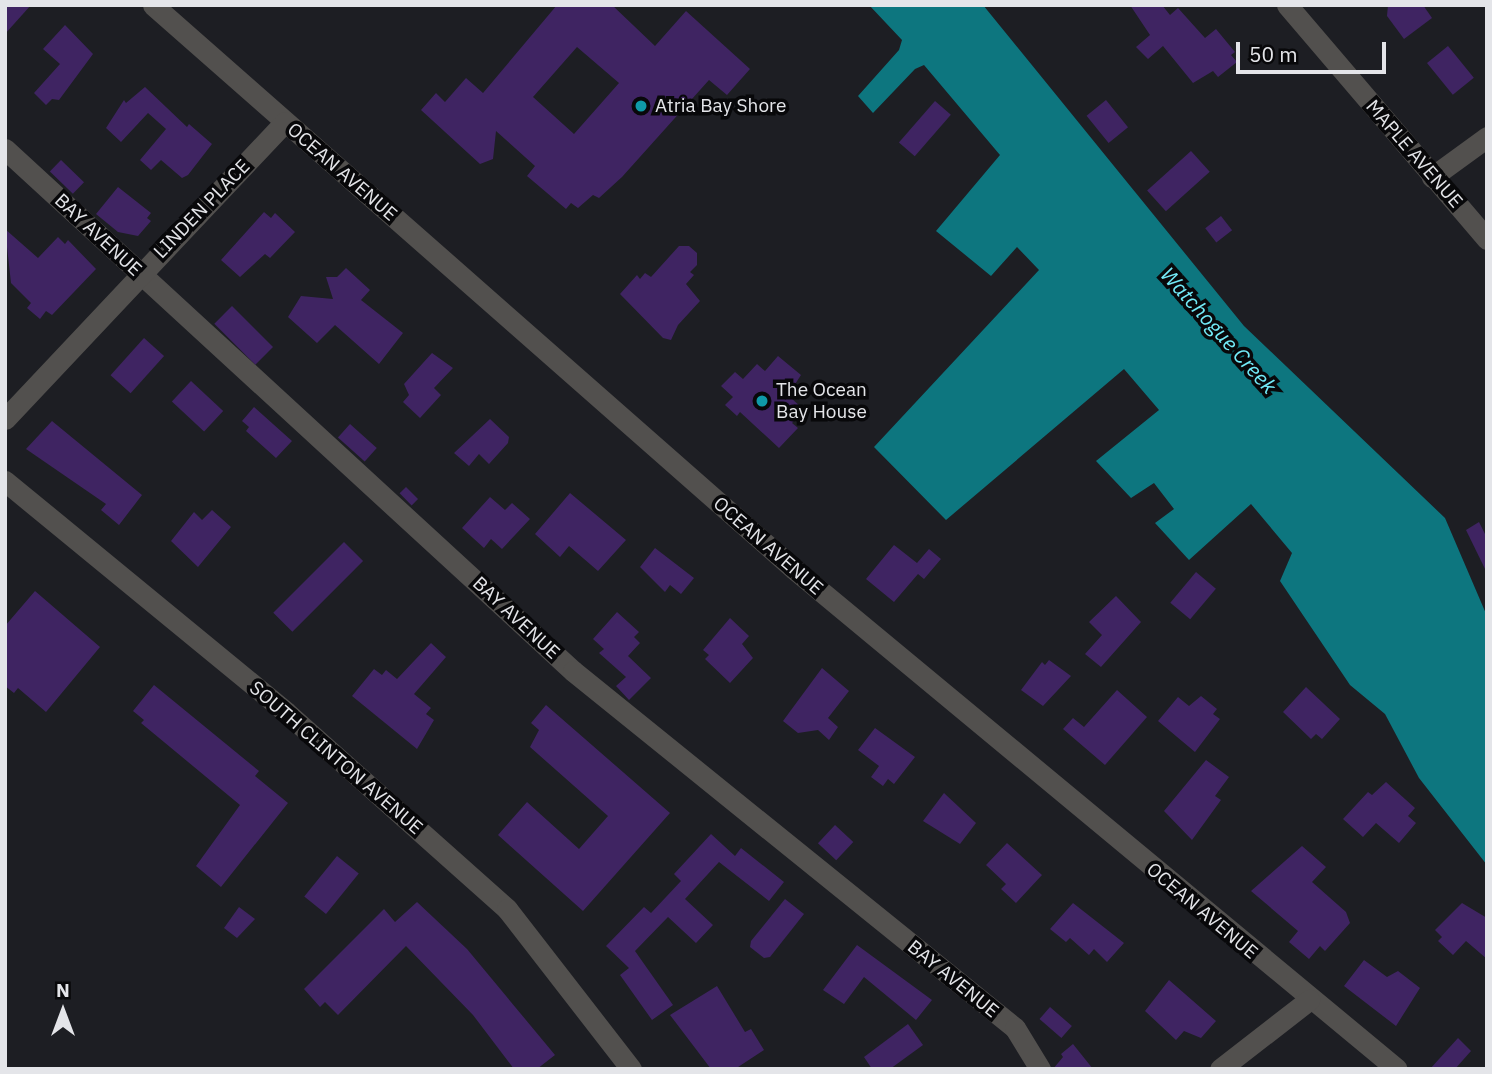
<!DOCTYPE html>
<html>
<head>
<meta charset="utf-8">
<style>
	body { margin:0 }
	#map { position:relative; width:1492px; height:1074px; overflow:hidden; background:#1d1e23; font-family:"IBM Plex Sans",sans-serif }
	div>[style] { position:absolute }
	.water>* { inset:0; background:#0d767f }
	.building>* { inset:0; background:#3f2462; transform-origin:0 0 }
	.street>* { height:21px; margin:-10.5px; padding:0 10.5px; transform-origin:10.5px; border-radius:10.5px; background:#52504e }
	.dots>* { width:19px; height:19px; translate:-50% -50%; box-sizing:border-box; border:4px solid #08080a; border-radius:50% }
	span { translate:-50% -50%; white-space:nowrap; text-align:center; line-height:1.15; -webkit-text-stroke:7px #08080a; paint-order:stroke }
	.poi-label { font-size:19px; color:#e4e5e9 }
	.left { translate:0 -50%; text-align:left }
	.street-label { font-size:19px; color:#e4e5e9 }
	.water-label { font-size:21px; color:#73ebf8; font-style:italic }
	.frame { position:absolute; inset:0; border:7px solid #e4e5e9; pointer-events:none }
	.north { position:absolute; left:28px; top:976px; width:70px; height:70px; -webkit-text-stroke:5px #08080a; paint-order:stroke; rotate:0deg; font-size:19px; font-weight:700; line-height:28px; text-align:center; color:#e4e5e9 }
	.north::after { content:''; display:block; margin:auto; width:24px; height:32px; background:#e4e5e9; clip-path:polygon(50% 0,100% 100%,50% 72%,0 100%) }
	.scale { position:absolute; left:1236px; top:42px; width:150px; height:32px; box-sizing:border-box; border:4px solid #e4e5e9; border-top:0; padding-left:9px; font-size:21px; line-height:24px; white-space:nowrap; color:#e4e5e9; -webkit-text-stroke:5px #08080a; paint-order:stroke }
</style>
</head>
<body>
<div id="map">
	<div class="water">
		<div style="clip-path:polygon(869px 5px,983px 5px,1244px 326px,1445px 518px,1487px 616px,1487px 865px,1419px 778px,1385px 714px,1350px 685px,1280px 581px,1292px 553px,1251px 504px,1189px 560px,1155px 523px,1174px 509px,1154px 483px,1131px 498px,1096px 461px,1159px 410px,1124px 369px,946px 520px,874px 447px,1039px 270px,1017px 247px,991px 276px,936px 231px,1000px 155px,924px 65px,915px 69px,873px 113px,858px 96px,899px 50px,902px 40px)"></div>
	</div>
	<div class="building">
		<div style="clip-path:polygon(5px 5px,31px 5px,5px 34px)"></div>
		<div style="clip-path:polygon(evenodd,557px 5px,612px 5px,655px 46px,686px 11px,750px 69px,727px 95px,709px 80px,622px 177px,599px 198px,593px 195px,578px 208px,571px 203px,566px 209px,527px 176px,535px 166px,496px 131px,493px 159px,480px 164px,421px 110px,436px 93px,445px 102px,466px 78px,483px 93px,557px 5px,577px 47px,619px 83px,574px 134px,533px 97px,577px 47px)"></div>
		<div style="clip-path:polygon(1130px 5px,1162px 5px,1170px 15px,1178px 8px,1205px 38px,1216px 29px,1235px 52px,1231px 55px,1237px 62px,1218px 77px,1213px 71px,1193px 83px,1163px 46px,1148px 59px,1136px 47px,1150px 35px)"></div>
		<div style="clip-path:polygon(1388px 5px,1423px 5px,1432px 18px,1404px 39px,1387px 16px)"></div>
		<div style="clip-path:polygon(65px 25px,93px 54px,59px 100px,52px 99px,46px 105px,34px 93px,60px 64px,43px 49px)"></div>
		<div style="left:1448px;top:46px;width:41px;height:27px;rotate:51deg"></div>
		<div style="clip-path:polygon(145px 87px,187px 127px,189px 124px,212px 144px,188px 175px,182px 178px,161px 160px,151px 170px,140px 160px,166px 129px,148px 113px,121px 142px,106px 128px,124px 100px,126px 103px)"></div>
		<div style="left:1106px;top:100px;width:35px;height:25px;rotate:51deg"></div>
		<div style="left:935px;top:101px;width:21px;height:55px;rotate:41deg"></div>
		<div style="left:1191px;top:151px;width:28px;height:59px;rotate:48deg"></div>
		<div style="left:61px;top:160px;width:32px;height:16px;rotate:44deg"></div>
		<div style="clip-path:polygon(118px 187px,151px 213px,147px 218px,151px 221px,138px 236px,118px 232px,96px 214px)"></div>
		<div style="clip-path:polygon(264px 212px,271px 218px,275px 213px,295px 232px,270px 258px,265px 254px,240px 277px,221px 260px)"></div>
		<div style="left:1221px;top:216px;width:18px;height:20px;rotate:52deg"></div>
		<div style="clip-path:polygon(5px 229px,38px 258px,58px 237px,65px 244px,68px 240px,96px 269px,52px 315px,46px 311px,40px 319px,27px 308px,31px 303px,11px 283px)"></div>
		<div style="clip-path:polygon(679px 246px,689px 246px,697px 253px,697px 265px,690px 272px,694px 275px,686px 284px,700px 301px,678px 325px,671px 340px,663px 338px,620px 294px,637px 275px,640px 279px,645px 273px,651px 277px)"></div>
		<div style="clip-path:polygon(346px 268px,370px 290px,361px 300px,403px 333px,379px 364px,335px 325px,317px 343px,288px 317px,301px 296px,333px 299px,326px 277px,337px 277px)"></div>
		<div style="left:232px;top:306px;width:58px;height:25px;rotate:45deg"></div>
		<div style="left:144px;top:338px;width:27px;height:50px;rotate:42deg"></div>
		<div style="clip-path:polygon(432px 353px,453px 368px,434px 388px,441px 395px,420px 418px,403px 402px,409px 395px,404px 384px)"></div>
		<div style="clip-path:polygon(778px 356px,801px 375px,788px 395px,804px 410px,792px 423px,798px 428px,779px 448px,740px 412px,737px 416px,725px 405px,733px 397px,721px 386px,735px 372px,743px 379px,757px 364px,765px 371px)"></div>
		<div style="left:191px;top:381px;width:44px;height:28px;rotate:43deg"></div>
		<div style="clip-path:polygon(254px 407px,292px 441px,276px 458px,246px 431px,249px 427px,242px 421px)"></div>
		<div style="clip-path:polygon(490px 419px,509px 437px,508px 443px,489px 464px,479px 454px,469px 466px,454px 453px)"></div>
		<div style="clip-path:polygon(52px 421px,142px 495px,119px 525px,101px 510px,106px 504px,26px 449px)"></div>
		<div style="left:350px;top:424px;width:36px;height:18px;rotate:42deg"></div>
		<div style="left:406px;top:487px;width:17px;height:9px;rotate:45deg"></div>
		<div style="clip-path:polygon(570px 493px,626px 540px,598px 571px,569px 546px,560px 557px,535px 534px)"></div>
		<div style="clip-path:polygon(490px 497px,505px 510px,512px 503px,530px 519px,502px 549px,491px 539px,484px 548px,462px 528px)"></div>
		<div style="clip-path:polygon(212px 510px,231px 527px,198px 567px,171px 541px,194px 512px,202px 520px)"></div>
		<div style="clip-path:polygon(1479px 522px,1487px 538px,1487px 573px,1466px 530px)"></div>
		<div style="left:344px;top:542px;width:27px;height:100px;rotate:45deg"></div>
		<div style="clip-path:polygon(894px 545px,917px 563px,929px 549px,941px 559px,924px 579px,918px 574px,894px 602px,866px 579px)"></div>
		<div style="clip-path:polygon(655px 548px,694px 578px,681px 594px,670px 585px,665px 592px,640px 567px)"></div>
		<div style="left:1196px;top:572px;width:26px;height:40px;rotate:40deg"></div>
		<div style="clip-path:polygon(35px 591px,100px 647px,46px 712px,18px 688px,14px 693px,5px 686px,5px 626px)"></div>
		<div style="clip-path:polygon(1116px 596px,1141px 622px,1101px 667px,1085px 654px,1102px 635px,1089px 622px)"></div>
		<div style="clip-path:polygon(617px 612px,639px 632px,634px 637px,640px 643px,628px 656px,651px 678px,629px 700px,616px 686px,626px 677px,599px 653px,604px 649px,593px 639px)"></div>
		<div style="clip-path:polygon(730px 618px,749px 636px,742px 644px,753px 658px,730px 683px,705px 659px,709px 655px,703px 650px)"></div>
		<div style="clip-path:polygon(431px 643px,446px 657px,414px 694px,431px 708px,426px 714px,434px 720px,417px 749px,352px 696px,374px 669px,382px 675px,386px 670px,397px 679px)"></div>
		<div style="clip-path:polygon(1049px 660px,1071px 676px,1043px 706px,1021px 690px,1042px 662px,1045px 665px)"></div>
		<div style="clip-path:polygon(822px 668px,849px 691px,828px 718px,838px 727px,829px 740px,818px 730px,798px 733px,783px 721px)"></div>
		<div style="clip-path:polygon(154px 685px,259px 771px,255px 776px,288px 803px,221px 887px,196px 866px,240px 805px,141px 723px,144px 720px,133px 711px)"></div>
		<div style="clip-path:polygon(1306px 687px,1340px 719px,1322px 739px,1316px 734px,1311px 739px,1283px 712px)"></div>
		<div style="clip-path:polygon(1117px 690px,1147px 717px,1105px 765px,1063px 729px,1073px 718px,1084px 727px)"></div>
		<div style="clip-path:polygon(1201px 696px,1217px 709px,1213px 714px,1220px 719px,1195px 752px,1158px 721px,1178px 697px,1189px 706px)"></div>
		<div style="clip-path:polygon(546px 705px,670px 813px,583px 911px,498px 835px,527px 802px,579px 849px,608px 816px,530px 747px,539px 730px,531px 723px)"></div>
		<div style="clip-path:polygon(875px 728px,915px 757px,894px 784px,888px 779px,883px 786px,871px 777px,879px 766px,858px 750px)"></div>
		<div style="clip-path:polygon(1206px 760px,1229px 777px,1215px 796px,1221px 800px,1192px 840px,1164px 811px)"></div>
		<div style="clip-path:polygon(1386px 782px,1415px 808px,1408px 816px,1416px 823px,1399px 843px,1376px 823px,1363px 837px,1343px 819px,1368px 792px,1372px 795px)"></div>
		<div style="clip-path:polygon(944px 793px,976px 823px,960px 844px,923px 821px)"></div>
		<div style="left:835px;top:825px;width:25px;height:25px;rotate:43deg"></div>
		<div style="clip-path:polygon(711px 834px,735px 856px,741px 848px,784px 882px,769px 901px,719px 862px,685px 899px,713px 925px,696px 943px,668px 917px,635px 951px,673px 1005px,652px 1020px,620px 975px,629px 968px,606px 946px,644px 907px,651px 913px,681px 881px,674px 874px)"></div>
		<div style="clip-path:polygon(1007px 843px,1042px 875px,1016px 903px,1001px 889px,1006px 884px,986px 865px)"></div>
		<div style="clip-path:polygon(1302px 846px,1326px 867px,1312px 882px,1346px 912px,1350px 923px,1325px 951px,1320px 946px,1309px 959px,1289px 942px,1298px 931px,1251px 891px)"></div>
		<div style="left:337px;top:856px;width:28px;height:52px;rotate:39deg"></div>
		<div style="clip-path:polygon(785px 899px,804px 914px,770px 957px,764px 958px,750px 947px,751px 941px)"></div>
		<div style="clip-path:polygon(417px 902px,467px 949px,555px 1055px,537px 1069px,514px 1069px,473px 1015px,406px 946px,338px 1015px,325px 1002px,320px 1007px,304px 989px,384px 909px,395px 922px)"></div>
		<div style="clip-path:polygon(1073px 903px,1124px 943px,1107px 962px,1094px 949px,1089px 955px,1070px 938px,1066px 942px,1050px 929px)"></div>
		<div style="clip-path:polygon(1462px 903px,1487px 918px,1487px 959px,1466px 941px,1453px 955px,1438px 941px,1442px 937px,1435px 930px)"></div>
		<div style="clip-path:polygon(239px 907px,255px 919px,237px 938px,224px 928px)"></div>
		<div style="clip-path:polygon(857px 945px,932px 1000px,916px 1020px,864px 977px,844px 1004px,823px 990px)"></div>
		<div style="clip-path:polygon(1364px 960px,1387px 977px,1398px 971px,1420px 988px,1396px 1026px,1344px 986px)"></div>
		<div style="clip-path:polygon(1169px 980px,1216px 1021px,1201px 1038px,1184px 1031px,1176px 1040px,1145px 1011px)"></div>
		<div style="clip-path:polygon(717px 986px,745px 1032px,751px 1029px,764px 1050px,735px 1069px,711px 1069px,670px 1015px)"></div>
		<div style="left:1050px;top:1007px;width:29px;height:16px;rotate:41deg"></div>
		<div style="clip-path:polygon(908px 1024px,923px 1045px,890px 1069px,872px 1069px,864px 1057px)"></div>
		<div style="clip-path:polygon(1458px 1038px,1471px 1051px,1455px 1069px,1430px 1069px)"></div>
		<div style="clip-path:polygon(1073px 1044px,1093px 1069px,1053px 1069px,1063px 1057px,1061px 1054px)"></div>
	</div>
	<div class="street">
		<div style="left:153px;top:5px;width:854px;rotate:41.34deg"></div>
		<div style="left:794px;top:569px;width:783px;rotate:39.67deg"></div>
		<div style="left:1287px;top:5px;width:308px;rotate:49.5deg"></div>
		<div style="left:5px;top:149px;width:771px;rotate:42.58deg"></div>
		<div style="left:573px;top:671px;width:568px;rotate:38.93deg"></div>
		<div style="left:1015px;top:1028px;width:48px;rotate:58.6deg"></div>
		<div style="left:1432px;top:177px;width:68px;rotate:-36deg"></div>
		<div style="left:5px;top:419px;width:408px;rotate:-46.7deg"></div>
		<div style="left:5px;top:481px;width:364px;rotate:39.4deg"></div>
		<div style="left:286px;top:712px;width:296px;rotate:41.7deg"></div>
		<div style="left:507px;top:909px;width:202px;rotate:52.2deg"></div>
		<div style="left:1220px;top:1069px;width:113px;rotate:-37.8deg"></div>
	</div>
	<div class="dots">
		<div style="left:641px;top:106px;background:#0f9aa8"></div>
		<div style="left:762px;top:401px;background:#0f9aa8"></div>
	</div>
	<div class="poi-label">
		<span class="left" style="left:655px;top:106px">Atria Bay Shore</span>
		<span class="left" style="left:776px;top:401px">The Ocean<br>Bay House</span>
	</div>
	<div class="street-label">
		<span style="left:1414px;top:154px;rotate:49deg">MAPLE AVENUE</span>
		<span style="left:342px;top:172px;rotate:41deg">OCEAN AVENUE</span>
		<span style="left:202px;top:209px;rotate:-46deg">LINDEN PLACE</span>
		<span style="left:98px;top:235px;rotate:43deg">BAY AVENUE</span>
		<span style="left:768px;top:546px;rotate:41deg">OCEAN AVENUE</span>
		<span style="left:516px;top:618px;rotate:43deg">BAY AVENUE</span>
		<span style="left:336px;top:758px;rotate:41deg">SOUTH CLINTON AVENUE</span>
		<span style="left:1202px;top:911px;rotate:40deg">OCEAN AVENUE</span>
		<span style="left:953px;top:979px;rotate:39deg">BAY AVENUE</span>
	</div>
	<div class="water-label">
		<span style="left:1219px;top:330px;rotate:48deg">Watchogue Creek</span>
	</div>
	<div class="frame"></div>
	<div class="north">N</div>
	<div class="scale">50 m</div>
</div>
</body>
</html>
